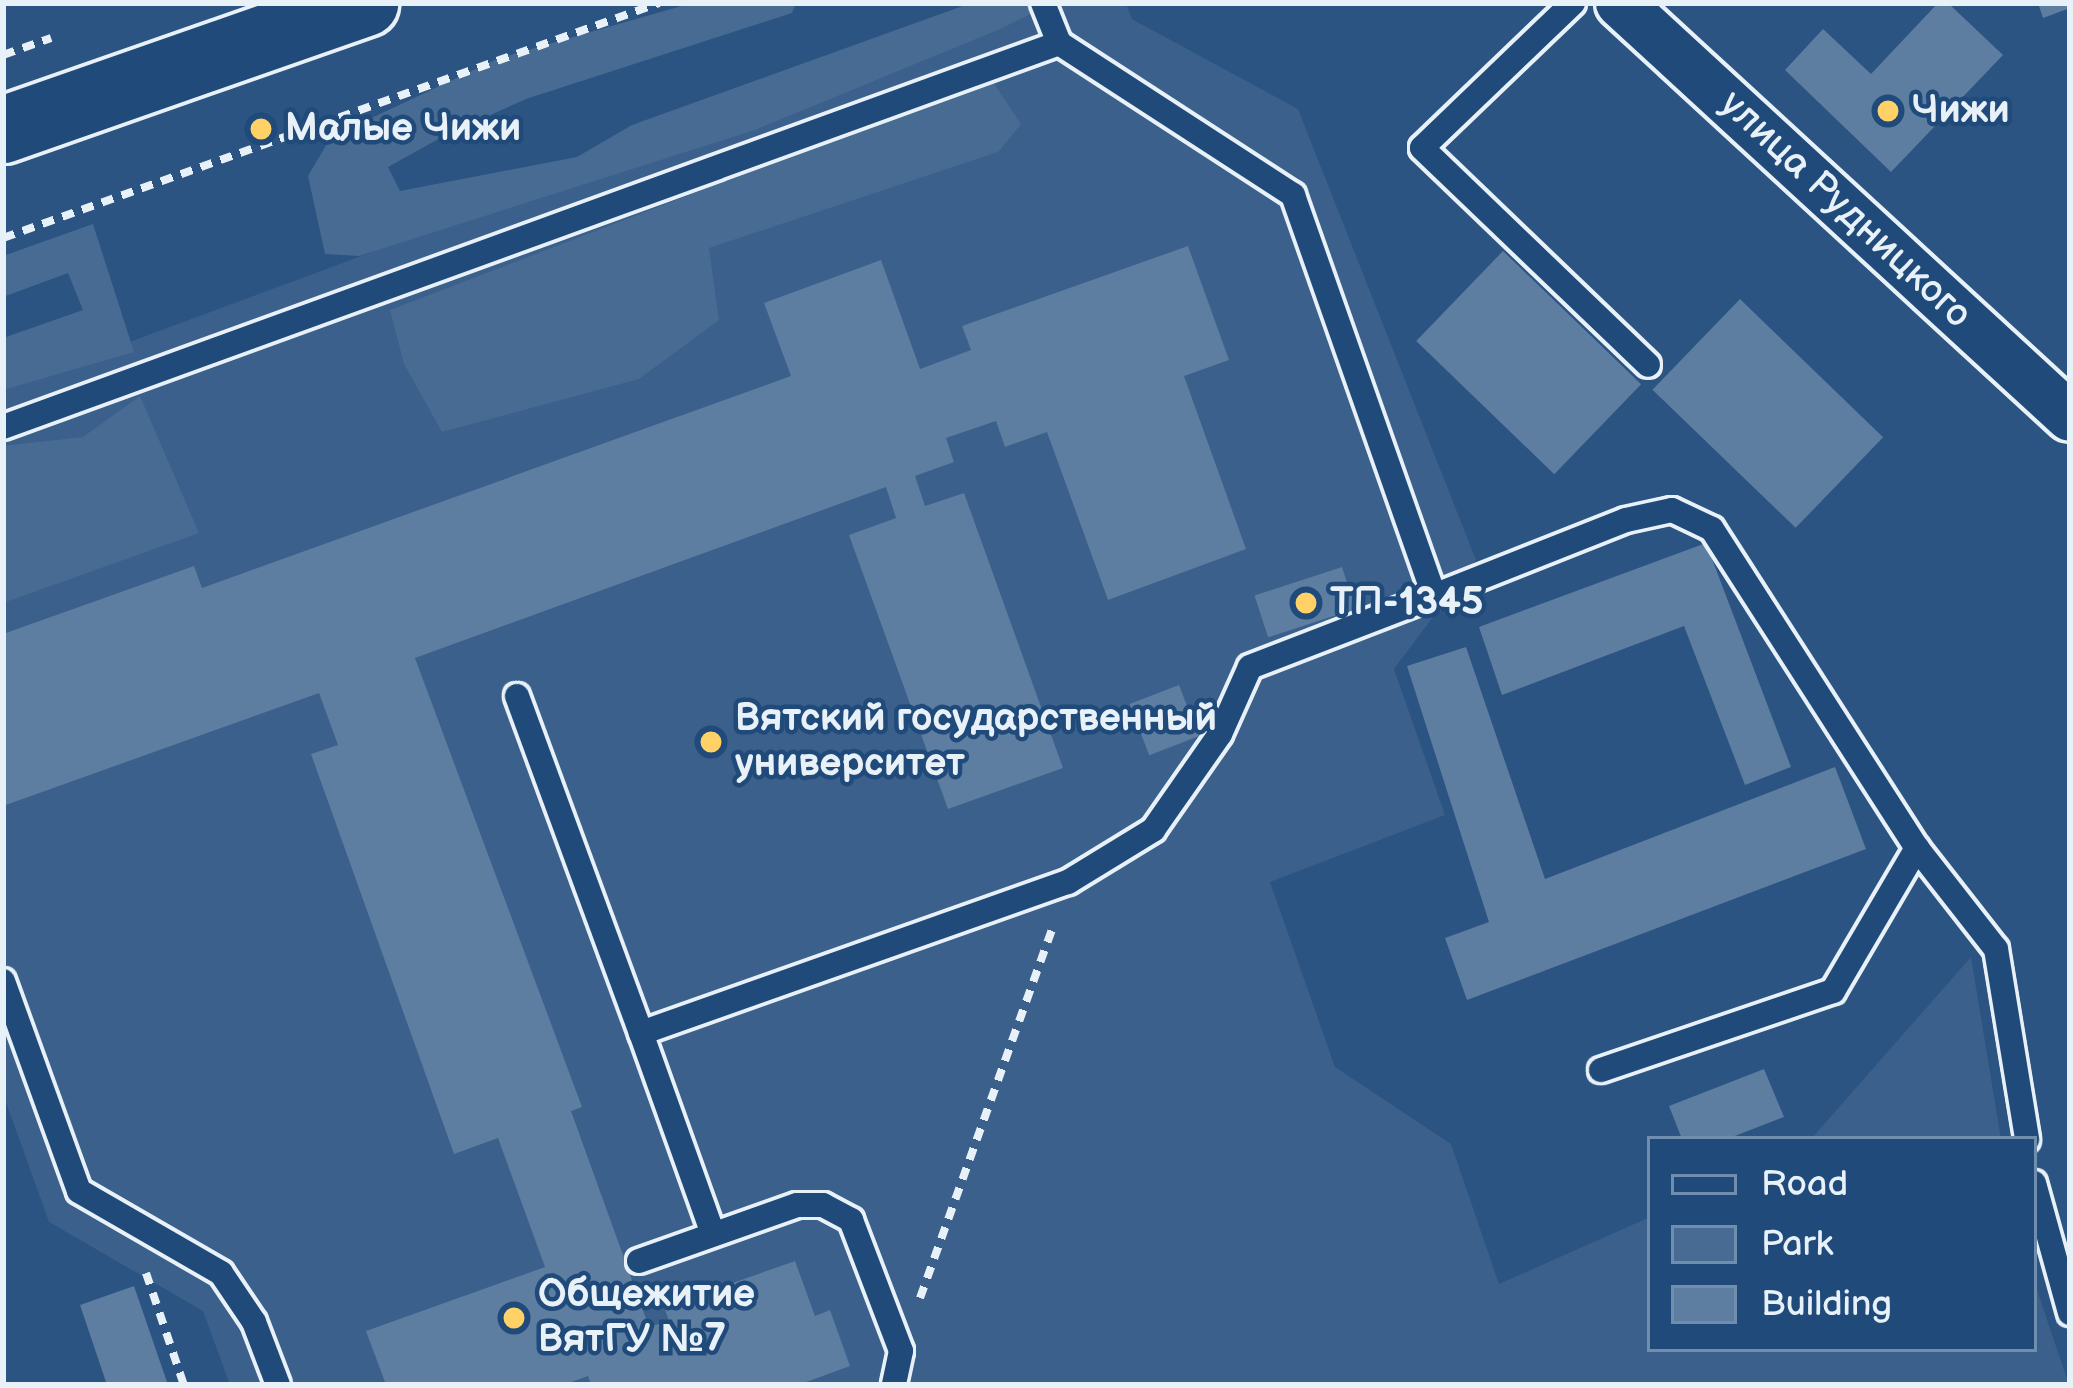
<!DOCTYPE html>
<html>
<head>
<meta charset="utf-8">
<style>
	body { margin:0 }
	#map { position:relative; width:2073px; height:1388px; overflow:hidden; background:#2b5482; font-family:"Balsamiq Sans",sans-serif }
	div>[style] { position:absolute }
	.built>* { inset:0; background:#3a608b }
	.green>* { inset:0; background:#476b93 }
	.building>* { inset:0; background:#5d7da1; transform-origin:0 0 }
	.path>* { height:8px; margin-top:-4px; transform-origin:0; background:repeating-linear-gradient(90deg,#e8f1f8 0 12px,transparent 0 21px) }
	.roads { filter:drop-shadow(3px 0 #e8f1f8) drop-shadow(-3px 0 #e8f1f8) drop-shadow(0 3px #e8f1f8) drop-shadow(0 -3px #e8f1f8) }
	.lane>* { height:24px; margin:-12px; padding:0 12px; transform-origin:12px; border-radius:12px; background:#1f4a7a }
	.street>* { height:48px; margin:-24px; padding:0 24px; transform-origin:24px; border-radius:24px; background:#1f4a7a }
	.primary>* { height:66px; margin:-33px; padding:0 33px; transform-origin:33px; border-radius:33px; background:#1f4a7a }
	.dots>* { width:33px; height:33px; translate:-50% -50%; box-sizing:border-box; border:6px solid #1f4a7a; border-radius:50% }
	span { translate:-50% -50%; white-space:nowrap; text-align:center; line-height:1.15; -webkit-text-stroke:9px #1f4a7a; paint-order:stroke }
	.poi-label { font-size:39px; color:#e8f1f8; font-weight:700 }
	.left { translate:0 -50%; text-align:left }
	.street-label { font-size:39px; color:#e8f1f8 }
	.frame { position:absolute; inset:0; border:6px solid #e8f1f8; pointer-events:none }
	.legend { position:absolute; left:1647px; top:1136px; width:390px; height:216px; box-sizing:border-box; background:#1f4a7a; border:3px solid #6f8dac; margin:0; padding:15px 21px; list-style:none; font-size:36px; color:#e8f1f8 }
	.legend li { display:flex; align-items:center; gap:24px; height:60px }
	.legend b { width:60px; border:3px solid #6f8dac }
</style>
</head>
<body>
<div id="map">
	<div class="built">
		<div style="clip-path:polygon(1043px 3px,1126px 3px,1132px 19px,1298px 109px,1476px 560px,1394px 669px,1445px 815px,1270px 882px,1335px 1067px,1451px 1144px,1499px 1284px,1650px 1217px,1650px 1349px,2034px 1349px,2034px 1281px,2069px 1385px,230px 1385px,203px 1311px,49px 1222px,3px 1094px,3px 389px)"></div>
		<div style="clip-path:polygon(1971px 957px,2001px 1139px,1811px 1139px)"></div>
	</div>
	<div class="green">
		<div style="clip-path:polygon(692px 3px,796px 3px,792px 13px,526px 99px,444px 136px,388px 167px,400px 191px,577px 157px,632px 125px,971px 3px,1036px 3px,1033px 13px,998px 30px,755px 130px,359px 256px,325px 254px,308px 176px,331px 137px,497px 59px)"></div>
		<div style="clip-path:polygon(991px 79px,1021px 124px,998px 152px,709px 248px,719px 320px,639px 379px,442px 432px,404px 364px,390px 310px)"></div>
		<div style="clip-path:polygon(93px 224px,134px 352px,3px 390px,3px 338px,83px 310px,68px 273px,3px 297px,3px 256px)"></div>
		<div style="clip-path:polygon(140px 396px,199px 533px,3px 603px,3px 446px,83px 437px)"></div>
	</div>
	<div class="building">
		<div style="clip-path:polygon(1938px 3px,1948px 3px,2003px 55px,1891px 172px,1785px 70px,1823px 29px,1871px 74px)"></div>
		<div style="clip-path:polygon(2038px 3px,2070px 3px,2070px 8px,2043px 18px)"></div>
		<div style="clip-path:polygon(1188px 246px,1229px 360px,1184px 376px,1246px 549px,1108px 600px,1047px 432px,1005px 447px,996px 421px,946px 438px,954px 462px,915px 476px,925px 506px,964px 493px,1063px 768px,948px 809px,849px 535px,896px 518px,886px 487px,415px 658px,582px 1107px,571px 1111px,649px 1327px,669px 1321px,664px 1307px,795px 1261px,815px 1316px,830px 1310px,850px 1366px,798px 1385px,591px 1385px,588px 1376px,563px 1385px,386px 1385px,366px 1331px,545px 1267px,498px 1138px,454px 1154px,311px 754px,338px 745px,319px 693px,3px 806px,3px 634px,194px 566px,202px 588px,791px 376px,764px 303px,881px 260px,920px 369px,971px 350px,962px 326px)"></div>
		<div style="left:1503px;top:251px;width:192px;height:125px;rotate:44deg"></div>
		<div style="left:1740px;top:299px;width:199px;height:126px;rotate:44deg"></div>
		<div style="clip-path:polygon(1706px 543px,1791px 767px,1745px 785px,1684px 626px,1502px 695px,1479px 627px)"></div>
		<div style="left:1342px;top:567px;width:44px;height:92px;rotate:72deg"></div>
		<div style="clip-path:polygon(1466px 647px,1545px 879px,1835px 767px,1866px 849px,1467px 1000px,1445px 938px,1489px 922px,1407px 666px)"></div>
		<div style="left:1179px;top:685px;width:55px;height:53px;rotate:69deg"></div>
		<div style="clip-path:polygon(1764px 1069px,1784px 1117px,1727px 1139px,1682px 1139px,1669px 1106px)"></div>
		<div style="clip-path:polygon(134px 1286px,168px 1385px,107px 1385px,80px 1305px)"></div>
	</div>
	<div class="path">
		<div style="left:3px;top:55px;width:51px;rotate:-19.5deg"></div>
		<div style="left:3px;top:238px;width:697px;rotate:-19.71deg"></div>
		<div style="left:146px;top:1273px;width:118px;rotate:71.3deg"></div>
		<div style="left:920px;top:1298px;width:398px;rotate:-70.3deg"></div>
	</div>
	<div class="roads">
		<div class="lane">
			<div style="left:1043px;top:3px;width:43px;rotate:68.2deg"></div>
			<div style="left:1059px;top:43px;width:279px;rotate:33deg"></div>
			<div style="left:1293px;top:195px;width:425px;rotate:70.6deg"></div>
			<div style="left:1434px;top:596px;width:206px;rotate:-21.6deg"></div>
			<div style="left:1626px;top:520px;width:47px;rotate:-12.3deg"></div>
			<div style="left:1672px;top:510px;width:44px;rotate:25.4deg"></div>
			<div style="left:1712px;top:529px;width:379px;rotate:57.3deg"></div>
			<div style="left:1917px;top:848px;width:128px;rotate:52deg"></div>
			<div style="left:1996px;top:949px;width:193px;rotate:80.7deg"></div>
			<div style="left:1573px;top:3px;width:209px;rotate:136.2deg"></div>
			<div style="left:1422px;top:148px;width:313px;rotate:43.8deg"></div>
			<div style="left:3px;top:427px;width:1124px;rotate:-19.98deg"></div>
			<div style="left:517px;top:696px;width:359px;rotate:69.8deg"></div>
			<div style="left:3px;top:981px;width:223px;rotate:70.1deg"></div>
			<div style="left:79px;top:1191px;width:164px;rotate:30deg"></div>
			<div style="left:221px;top:1273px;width:59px;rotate:56deg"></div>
			<div style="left:254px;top:1322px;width:67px;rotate:69.1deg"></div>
			<div style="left:1601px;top:1070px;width:245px;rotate:-18.8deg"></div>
			<div style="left:1833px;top:991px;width:166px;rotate:-59.6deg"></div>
			<div style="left:2034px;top:1183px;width:135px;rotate:74.5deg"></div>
			<div style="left:713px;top:1234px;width:214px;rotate:-109.7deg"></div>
			<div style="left:641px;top:1033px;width:453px;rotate:-19.5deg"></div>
			<div style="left:1068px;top:882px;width:100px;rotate:-31.5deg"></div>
			<div style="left:1153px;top:830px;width:117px;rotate:-55.1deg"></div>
			<div style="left:1220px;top:734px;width:73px;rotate:-65.9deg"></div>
			<div style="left:1250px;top:667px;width:197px;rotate:-21.1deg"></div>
			<div style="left:639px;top:1261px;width:168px;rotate:-19.5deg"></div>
			<div style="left:797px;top:1205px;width:26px"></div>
			<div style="left:823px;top:1205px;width:32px;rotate:28deg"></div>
			<div style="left:851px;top:1220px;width:140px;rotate:69.1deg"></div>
			<div style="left:901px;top:1351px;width:35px;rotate:102deg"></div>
		</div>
		<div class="street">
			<div style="left:1620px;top:3px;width:611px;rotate:42.61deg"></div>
		</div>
		<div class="primary">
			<div style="left:3px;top:130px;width:384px;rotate:-19.3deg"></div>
		</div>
	</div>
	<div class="dots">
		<div style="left:1888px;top:111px;background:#ffd166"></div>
		<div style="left:261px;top:129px;background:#ffd166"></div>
		<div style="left:1306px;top:603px;background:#ffd166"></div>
		<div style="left:711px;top:742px;background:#ffd166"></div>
		<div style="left:514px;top:1318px;background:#ffd166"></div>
	</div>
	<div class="poi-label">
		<span class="left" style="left:1912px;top:111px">Чижи</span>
		<span class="left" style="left:285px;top:129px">Малые Чижи</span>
		<span class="left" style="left:1330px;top:603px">ТП-1345</span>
		<span class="left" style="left:735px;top:742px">Вятский государственный<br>университет</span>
		<span class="left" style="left:538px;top:1318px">Общежитие<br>ВятГУ №7</span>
	</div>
	<div class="street-label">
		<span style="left:1845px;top:210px;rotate:43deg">улица Рудницкого</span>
	</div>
	<div class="frame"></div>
	<ul class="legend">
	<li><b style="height:15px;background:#1f4a7a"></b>Road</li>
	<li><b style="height:33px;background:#476b93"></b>Park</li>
	<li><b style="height:33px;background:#5d7da1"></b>Building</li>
	</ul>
</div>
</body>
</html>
